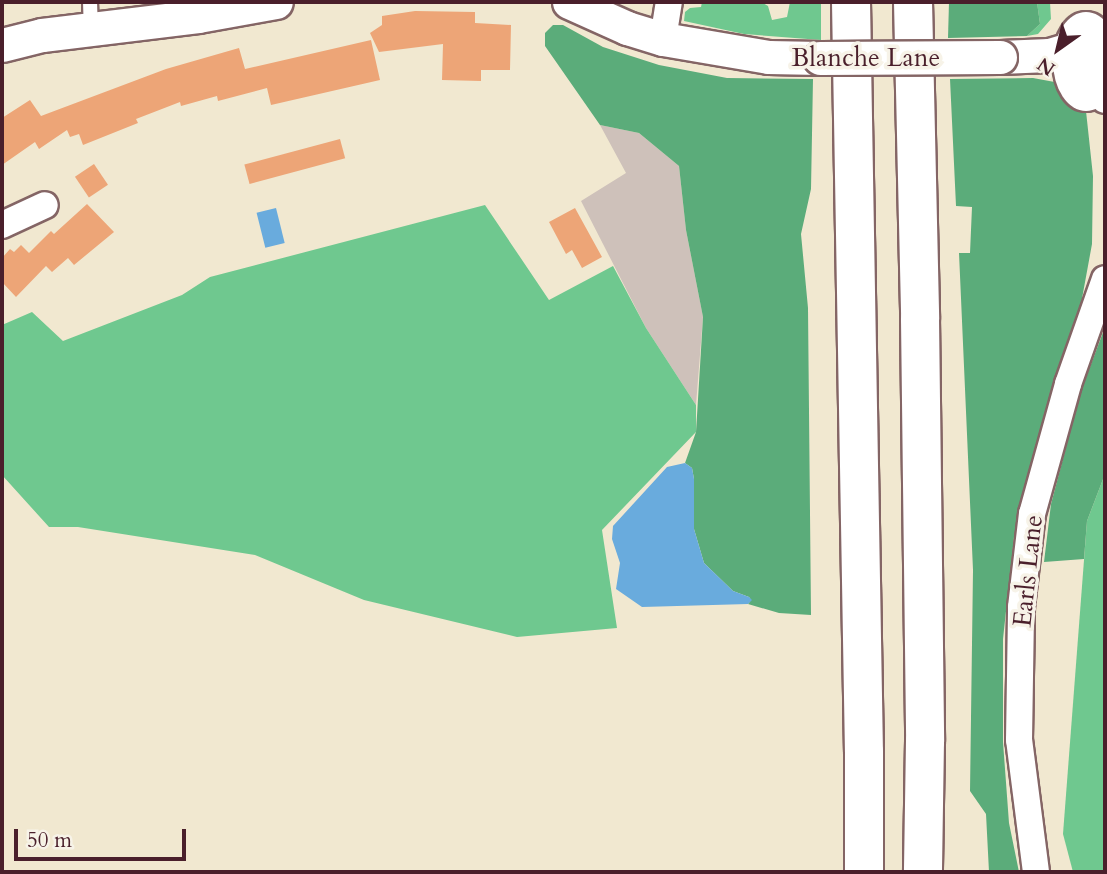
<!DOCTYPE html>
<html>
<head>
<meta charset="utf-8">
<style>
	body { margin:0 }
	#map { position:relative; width:1107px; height:874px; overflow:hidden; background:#f1e8d0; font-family:Cardo,serif }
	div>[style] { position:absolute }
	.industrial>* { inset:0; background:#cec1ba }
	.green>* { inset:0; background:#6fc88f }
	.forest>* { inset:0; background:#5bac7a }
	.water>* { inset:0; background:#69abdd; transform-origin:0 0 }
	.building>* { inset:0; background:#eda577; transform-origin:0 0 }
	.roads { filter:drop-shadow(2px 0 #846565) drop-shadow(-2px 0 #846565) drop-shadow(0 2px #846565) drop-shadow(0 -2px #846565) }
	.service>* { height:14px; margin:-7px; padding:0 7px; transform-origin:7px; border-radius:7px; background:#fff }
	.minor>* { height:26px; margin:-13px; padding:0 13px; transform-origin:13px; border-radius:13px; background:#fff }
	.tertiary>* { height:33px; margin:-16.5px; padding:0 16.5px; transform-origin:16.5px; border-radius:16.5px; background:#fff }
	.tertiary>.ring { margin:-16.5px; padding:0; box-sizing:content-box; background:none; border:33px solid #fff; border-radius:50% }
	.motorway>* { height:38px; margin:-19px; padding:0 19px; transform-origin:19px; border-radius:19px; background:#fff }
	.bridges { filter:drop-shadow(2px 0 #846565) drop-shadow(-2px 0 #846565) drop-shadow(0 2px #846565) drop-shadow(0 -2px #846565) }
	.tertiary-bridge>* { height:33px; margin:-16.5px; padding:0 16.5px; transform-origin:16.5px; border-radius:16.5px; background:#fff }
	span { translate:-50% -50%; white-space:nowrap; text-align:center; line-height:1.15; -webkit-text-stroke:7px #f7f3e8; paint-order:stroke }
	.street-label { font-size:26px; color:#4a1f2b }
	.frame { position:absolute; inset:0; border:4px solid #4a1f2b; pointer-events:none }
	.north { position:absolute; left:1023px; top:14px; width:70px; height:70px; -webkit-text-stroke:5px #f7f3e8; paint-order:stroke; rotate:214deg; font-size:19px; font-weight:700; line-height:28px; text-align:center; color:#4a1f2b }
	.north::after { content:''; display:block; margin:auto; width:24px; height:32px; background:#4a1f2b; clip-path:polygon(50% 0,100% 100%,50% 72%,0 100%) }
	.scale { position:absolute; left:14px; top:829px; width:172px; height:32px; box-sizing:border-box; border:4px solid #4a1f2b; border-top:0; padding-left:9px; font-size:21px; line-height:24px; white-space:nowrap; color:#4a1f2b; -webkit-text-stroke:5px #f7f3e8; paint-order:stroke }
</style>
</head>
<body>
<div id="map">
	<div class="industrial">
		<div style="clip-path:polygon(600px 125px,639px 133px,679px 166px,686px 230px,703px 317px,696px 405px,646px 328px,581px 201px,626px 173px)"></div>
	</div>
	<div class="green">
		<div style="clip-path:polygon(702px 2px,761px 2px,768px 6px,772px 20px,787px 17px,790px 2px,821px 2px,821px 40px,744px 34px,684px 21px,685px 12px,690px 8px,701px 7px)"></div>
		<div style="clip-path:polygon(1037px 2px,1050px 2px,1051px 19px,1038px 34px,1027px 36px,1040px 24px)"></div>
		<div style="clip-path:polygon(485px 205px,549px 300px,613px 266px,646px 328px,696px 405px,696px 432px,602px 530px,617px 628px,517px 637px,364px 600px,255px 555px,78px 527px,49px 527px,2px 475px,2px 325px,32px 312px,63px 341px,182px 295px,210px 277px)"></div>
		<div style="clip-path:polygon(1105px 474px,1105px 872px,1073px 872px,1063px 834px,1087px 521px)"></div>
	</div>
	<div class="forest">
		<div style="clip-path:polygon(949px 2px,1037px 2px,1040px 24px,1027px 36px,948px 38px)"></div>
		<div style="clip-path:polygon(553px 25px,563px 25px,603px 47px,659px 65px,727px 78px,813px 79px,811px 189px,801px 234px,808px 308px,811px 615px,779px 613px,748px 604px,751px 600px,749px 597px,733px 591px,704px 563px,694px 529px,694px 479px,692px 468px,685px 463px,696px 432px,703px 317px,686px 230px,679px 166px,639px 133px,600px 125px,545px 46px,545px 33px)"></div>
		<div style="clip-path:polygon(1033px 78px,1060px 83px,1074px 91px,1086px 111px,1093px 176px,1092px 244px,1079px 315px,1041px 427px,1014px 537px,1003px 639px,1003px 742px,1009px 823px,1019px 872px,989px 872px,986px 814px,970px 791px,973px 570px,959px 253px,970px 253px,972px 207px,956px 206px,950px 79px)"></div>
		<div style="clip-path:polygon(1105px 327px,1105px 474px,1087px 521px,1084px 559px,1044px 562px,1051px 504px,1081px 391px)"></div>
	</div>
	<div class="water">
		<div style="left:276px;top:208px;width:36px;height:20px;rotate:76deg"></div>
		<div style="clip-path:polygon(685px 463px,692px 468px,694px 479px,694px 529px,704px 563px,733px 591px,749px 597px,752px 600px,748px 604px,642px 607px,616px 589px,620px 563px,612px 539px,613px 526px,667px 467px)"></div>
	</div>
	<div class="building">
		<div style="clip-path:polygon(415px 11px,475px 12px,475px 23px,511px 25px,510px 70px,481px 70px,481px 81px,442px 80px,443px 44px,379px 52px,370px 33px,382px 25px,382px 16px)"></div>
		<div style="clip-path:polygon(371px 40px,380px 80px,271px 105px,267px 88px,218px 101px,217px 96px,181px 106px,180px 102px,136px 119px,138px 123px,83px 145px,79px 134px,70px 137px,67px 130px,39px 149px,35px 142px,2px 165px,2px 118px,30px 100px,41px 116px,166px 69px,239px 48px,245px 69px)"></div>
		<div style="left:340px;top:139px;width:20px;height:99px;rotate:75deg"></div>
		<div style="left:94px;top:164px;width:25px;height:23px;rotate:56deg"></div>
		<div style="clip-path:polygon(87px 204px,114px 232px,74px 265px,68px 258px,52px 272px,46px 266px,16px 297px,2px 282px,2px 258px,10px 249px,14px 252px,21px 245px,29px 253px,51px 231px,54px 234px)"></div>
		<div style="clip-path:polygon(575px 208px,602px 257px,582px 268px,572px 250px,566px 254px,549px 222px)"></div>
	</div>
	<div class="roads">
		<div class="service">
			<div style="left:90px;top:2px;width:27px;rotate:88deg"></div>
		</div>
		<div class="minor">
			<div style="left:663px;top:39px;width:37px;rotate:-81deg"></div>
			<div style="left:1092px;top:59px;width:43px;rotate:72.4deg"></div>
			<div style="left:2px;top:225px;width:47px;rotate:-24.9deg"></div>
			<div style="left:1036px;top:872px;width:133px;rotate:-97.3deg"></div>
			<div style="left:1019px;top:740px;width:133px;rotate:-89.1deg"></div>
			<div style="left:1021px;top:607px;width:94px;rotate:-83.3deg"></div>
			<div style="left:1032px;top:514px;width:135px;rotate:-74.5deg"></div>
			<div style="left:1068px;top:384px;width:111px;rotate:-70.6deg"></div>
		</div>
		<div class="tertiary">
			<div style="left:569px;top:2px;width:64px;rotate:24.1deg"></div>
			<div style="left:627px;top:28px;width:38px;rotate:17deg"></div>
			<div style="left:663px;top:39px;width:107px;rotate:9.7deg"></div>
			<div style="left:768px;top:57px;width:52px;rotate:1.1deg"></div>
			<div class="ring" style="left:1069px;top:28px;width:-1px;height:-1px"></div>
			<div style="left:2px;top:45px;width:41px;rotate:-14deg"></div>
			<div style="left:42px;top:35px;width:157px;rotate:-6.9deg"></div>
			<div style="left:198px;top:16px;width:79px;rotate:-10.2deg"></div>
			<div style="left:1000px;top:57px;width:49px;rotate:-2.3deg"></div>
			<div style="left:1049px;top:55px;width:22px;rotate:-16deg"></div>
		</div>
		<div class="motorway">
			<div style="left:851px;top:2px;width:750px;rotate:89.01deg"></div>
			<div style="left:864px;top:752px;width:120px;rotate:90deg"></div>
			<div style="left:913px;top:2px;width:317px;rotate:88.7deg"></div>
			<div style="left:920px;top:319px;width:422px;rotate:89.3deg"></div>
			<div style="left:925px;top:741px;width:131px;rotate:90.9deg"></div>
		</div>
	</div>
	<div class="bridges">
		<div class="tertiary-bridge">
			<div style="left:820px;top:58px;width:180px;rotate:-0.3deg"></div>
		</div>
	</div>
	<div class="street-label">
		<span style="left:866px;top:58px">Blanche Lane</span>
		<span style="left:1028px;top:571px;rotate:-84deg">Earls Lane</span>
	</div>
	<div class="frame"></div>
	<div class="north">N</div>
	<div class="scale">50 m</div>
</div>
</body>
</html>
